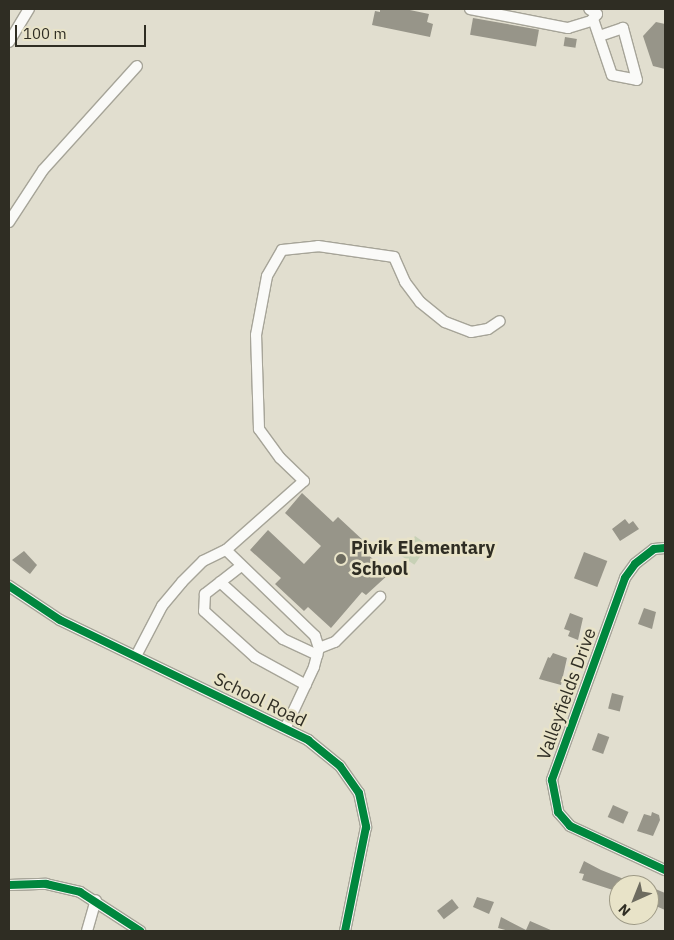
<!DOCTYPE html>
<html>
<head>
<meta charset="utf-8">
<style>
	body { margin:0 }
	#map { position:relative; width:674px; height:940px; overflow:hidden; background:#e1decf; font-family:"IBM Plex Sans",sans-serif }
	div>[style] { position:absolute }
	.green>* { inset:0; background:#c7d1b6; transform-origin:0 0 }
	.building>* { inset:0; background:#979589; transform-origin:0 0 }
	.roads { filter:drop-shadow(1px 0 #a6a498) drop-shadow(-1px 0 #a6a498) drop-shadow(0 1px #a6a498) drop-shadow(0 -1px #a6a498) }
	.minor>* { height:10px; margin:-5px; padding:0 5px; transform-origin:5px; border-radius:5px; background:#fafaf8 }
	.cycleway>* { height:8px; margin:-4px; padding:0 4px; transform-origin:4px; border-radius:4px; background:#00873e }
	.dots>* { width:14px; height:14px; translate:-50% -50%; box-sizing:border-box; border:2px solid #e8e3c8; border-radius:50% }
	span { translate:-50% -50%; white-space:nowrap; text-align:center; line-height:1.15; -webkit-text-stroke:5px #e8e3c8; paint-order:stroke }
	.poi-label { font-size:18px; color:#2f2d23; font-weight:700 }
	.left { translate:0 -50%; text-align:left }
	.street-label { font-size:18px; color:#2f2d23 }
	.frame { position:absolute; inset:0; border:10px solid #2f2d23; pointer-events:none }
	.north { position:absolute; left:609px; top:875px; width:50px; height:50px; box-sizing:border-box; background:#e8e3c8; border:1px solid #9e9a86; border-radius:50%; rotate:224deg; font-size:14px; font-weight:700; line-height:20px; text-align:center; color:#2f2d23 }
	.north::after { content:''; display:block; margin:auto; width:18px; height:22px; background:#6d6b5f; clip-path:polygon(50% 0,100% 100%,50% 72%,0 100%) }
	.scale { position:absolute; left:15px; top:25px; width:131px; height:22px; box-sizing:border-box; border:2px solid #2f2d23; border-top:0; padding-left:6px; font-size:15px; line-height:18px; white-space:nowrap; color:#2f2d23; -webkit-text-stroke:4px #e8e3c8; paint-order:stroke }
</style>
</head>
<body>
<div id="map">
	<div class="green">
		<div style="left:415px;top:536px;width:16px;height:24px;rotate:35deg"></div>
	</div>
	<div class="building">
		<div style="clip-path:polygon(380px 9px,405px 9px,429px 14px,427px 22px,433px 24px,430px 37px,372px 25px,375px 11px,380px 12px)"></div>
		<div style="left:473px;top:18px;width:67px;height:17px;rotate:10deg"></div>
		<div style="clip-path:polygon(656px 22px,665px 24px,665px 69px,653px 66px,643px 36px)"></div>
		<div style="left:565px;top:37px;width:12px;height:9px;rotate:9deg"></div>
		<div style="clip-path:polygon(302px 493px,333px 522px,338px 517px,366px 543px,361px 548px,389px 574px,366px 595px,362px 592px,331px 628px,308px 607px,304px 611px,275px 584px,281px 578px,250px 550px,268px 530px,304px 564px,321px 546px,285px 513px)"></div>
		<div style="clip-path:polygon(625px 519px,629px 524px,633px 521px,639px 529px,620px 541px,612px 529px)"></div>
		<div style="clip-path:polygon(24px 551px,37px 565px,30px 574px,12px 560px)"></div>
		<div style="left:584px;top:552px;width:25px;height:28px;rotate:21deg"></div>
		<div style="clip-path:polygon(644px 608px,656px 612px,652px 629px,638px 624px)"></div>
		<div style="clip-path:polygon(570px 613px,583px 618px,578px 640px,568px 636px,570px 631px,564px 629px)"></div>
		<div style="clip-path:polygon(553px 653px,567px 658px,561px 685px,539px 679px,548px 657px,550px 658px)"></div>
		<div style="left:612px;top:693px;width:12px;height:16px;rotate:14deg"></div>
		<div style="left:598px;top:733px;width:12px;height:18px;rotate:20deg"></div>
		<div style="left:613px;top:805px;width:17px;height:13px;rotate:24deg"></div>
		<div style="clip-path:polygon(652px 812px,659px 815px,660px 820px,653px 836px,637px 831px,644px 814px,651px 816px)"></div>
		<div style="clip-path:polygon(584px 861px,601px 870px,639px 885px,619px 885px,619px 892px,582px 880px,584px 874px,579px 873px)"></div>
		<div style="clip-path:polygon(653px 888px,665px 893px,665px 910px,649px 903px)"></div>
		<div style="clip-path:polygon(477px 897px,494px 902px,489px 914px,473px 907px)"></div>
		<div style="left:452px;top:899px;width:11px;height:19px;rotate:52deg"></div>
		<div style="clip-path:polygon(501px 917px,526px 930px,530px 921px,553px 931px,509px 931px,498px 928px)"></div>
	</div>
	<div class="roads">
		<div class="minor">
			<div style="left:470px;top:9px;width:100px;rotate:11deg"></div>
			<div style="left:568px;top:28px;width:24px;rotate:-17deg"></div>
			<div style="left:591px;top:21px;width:9px;rotate:-49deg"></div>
			<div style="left:597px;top:14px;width:9px;rotate:-148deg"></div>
			<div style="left:593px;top:19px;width:59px;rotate:71.3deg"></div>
			<div style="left:612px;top:75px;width:25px;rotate:11deg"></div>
			<div style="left:637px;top:80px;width:54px;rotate:-105.1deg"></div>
			<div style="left:623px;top:28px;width:24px;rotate:161deg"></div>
			<div style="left:9px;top:42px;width:39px;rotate:-59deg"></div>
			<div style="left:9px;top:222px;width:62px;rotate:-56.8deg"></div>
			<div style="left:43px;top:170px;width:140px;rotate:-47.9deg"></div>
			<div style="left:665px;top:548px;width:11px;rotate:175deg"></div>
			<div style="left:654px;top:549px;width:24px;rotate:142deg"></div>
			<div style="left:635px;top:564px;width:17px;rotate:126deg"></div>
			<div style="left:625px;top:578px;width:215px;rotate:109.9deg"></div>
			<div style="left:552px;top:780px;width:33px;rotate:79deg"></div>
			<div style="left:558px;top:812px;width:18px;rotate:49deg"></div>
			<div style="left:570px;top:826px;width:105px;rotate:24.9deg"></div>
			<div style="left:226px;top:550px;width:104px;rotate:-41.5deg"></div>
			<div style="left:304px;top:481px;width:33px;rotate:-136deg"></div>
			<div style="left:280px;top:458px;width:36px;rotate:-126deg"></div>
			<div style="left:259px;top:429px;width:94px;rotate:-91.8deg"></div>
			<div style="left:256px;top:335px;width:60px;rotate:-79.4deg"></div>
			<div style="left:267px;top:276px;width:30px;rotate:-60deg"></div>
			<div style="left:282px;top:250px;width:36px;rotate:-6deg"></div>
			<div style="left:318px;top:246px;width:77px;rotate:8.2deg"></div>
			<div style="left:394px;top:257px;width:27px;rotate:66deg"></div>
			<div style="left:405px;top:282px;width:25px;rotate:53deg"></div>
			<div style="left:420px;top:302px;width:32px;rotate:39deg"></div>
			<div style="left:445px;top:322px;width:28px;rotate:21deg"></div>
			<div style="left:471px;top:332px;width:17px;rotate:-10deg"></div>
			<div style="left:488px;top:329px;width:14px;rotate:-34deg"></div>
			<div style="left:241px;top:566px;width:46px;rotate:142.1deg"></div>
			<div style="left:205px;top:594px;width:17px;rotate:93deg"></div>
			<div style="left:204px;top:611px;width:69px;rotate:42deg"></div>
			<div style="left:255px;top:657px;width:58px;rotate:28.8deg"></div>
			<div style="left:220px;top:582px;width:85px;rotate:42.1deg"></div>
			<div style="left:283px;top:639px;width:38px;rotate:25deg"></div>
			<div style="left:9px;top:586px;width:61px;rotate:33.7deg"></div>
			<div style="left:60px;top:620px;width:276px;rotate:25.8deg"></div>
			<div style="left:308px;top:740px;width:41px;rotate:39.1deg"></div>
			<div style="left:340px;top:766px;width:33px;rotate:55deg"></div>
			<div style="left:359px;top:793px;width:35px;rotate:78deg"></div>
			<div style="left:366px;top:827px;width:106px;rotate:101.4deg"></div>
			<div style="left:319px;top:648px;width:17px;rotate:-21deg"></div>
			<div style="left:335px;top:642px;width:64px;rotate:-45deg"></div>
			<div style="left:136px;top:656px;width:56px;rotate:-62.5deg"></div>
			<div style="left:162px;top:606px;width:31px;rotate:-50deg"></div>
			<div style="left:182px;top:582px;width:30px;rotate:-45deg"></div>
			<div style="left:203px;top:561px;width:25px;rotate:-26deg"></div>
			<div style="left:226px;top:550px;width:124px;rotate:44deg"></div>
			<div style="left:315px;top:636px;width:13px;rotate:72deg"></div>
			<div style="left:319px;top:648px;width:20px;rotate:105deg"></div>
			<div style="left:314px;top:667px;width:68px;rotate:115.1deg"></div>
			<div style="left:9px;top:885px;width:37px;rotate:-2deg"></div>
			<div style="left:46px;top:884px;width:35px;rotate:13deg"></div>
			<div style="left:80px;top:892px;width:72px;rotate:33deg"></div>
			<div style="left:87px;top:931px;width:32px;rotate:-74deg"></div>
		</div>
	</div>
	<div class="cycleway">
		<div style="left:665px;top:548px;width:11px;rotate:175deg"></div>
		<div style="left:654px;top:549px;width:24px;rotate:142deg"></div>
		<div style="left:635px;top:564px;width:17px;rotate:126deg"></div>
		<div style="left:625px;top:578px;width:215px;rotate:109.9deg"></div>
		<div style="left:552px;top:780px;width:33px;rotate:79deg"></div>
		<div style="left:558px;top:812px;width:18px;rotate:49deg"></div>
		<div style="left:570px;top:826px;width:105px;rotate:24.9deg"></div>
		<div style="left:9px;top:586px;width:61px;rotate:33.7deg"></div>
		<div style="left:60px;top:620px;width:276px;rotate:25.8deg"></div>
		<div style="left:308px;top:740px;width:41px;rotate:39.1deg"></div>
		<div style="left:340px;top:766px;width:33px;rotate:55deg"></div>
		<div style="left:359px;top:793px;width:35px;rotate:78deg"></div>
		<div style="left:366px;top:827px;width:106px;rotate:101.4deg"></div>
		<div style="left:9px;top:885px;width:37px;rotate:-2deg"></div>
		<div style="left:46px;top:884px;width:35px;rotate:13deg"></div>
		<div style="left:80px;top:892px;width:72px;rotate:33deg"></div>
	</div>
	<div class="dots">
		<div style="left:341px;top:559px;background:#6d6b5f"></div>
	</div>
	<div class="poi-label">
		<span class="left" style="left:351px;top:559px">Pivik Elementary<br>School</span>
	</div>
	<div class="street-label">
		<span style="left:567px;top:694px;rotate:-70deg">Valleyfields Drive</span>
		<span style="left:260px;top:700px;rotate:26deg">School Road</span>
	</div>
	<div class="frame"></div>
	<div class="north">N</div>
	<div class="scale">100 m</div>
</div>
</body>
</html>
